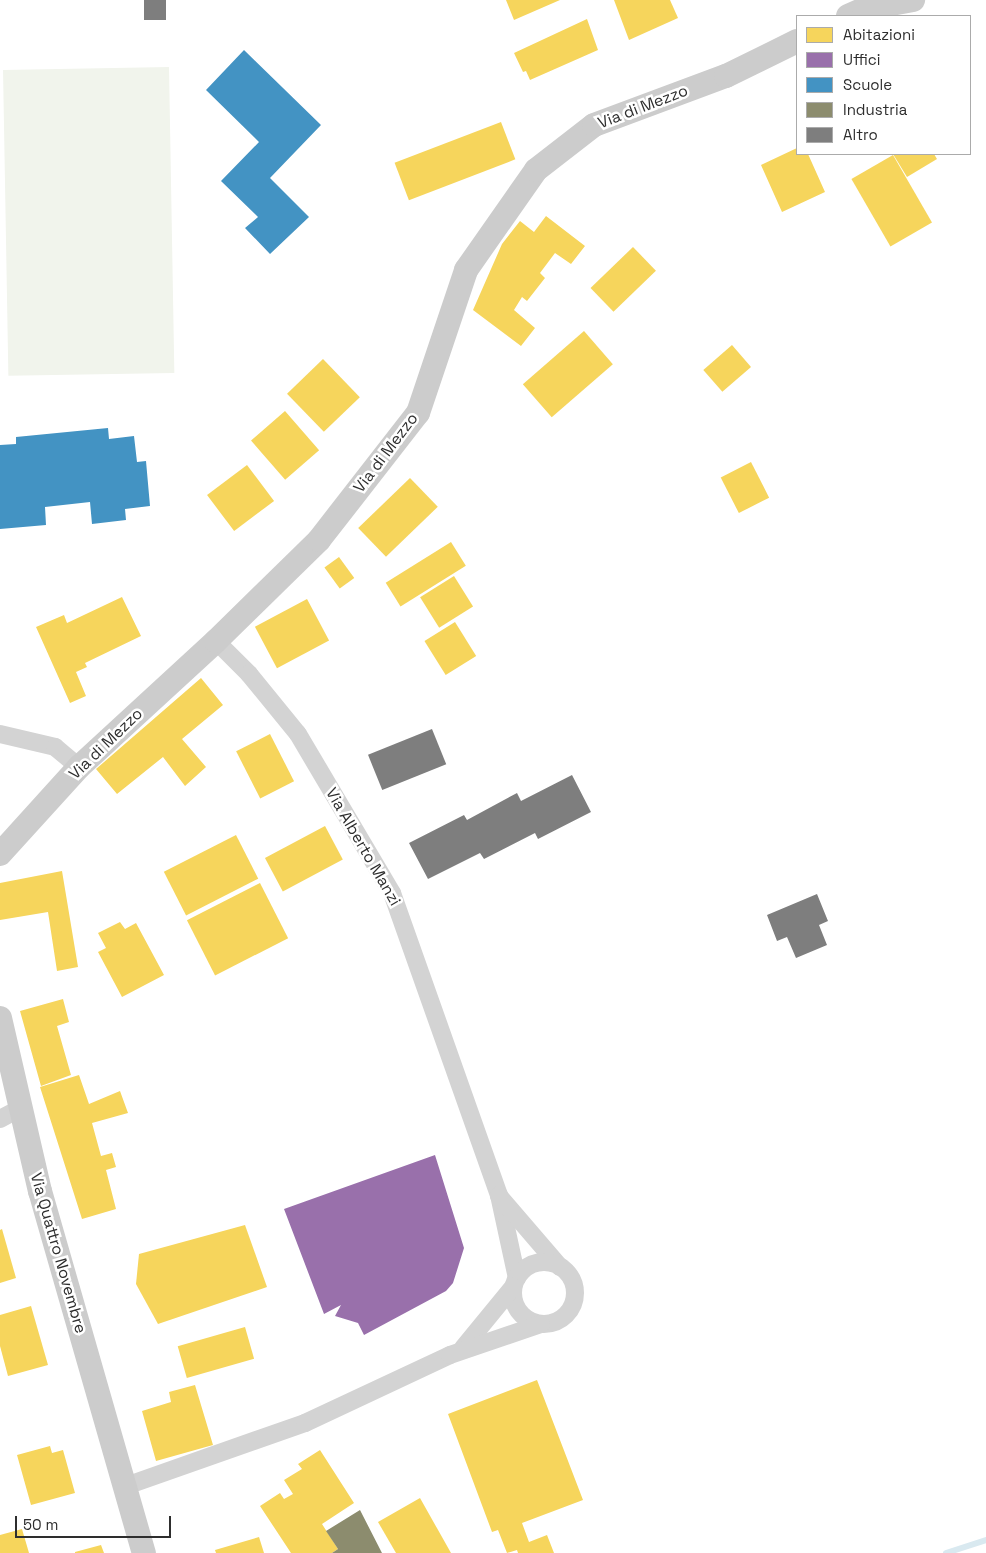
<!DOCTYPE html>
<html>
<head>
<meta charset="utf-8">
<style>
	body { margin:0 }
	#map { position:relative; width:986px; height:1553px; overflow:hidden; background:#fff; font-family:"Space Grotesk",sans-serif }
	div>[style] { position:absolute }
	.green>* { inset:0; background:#f1f4ec; transform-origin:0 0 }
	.homes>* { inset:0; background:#f6d55c; transform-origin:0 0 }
	.offices>* { inset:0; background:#9970ab }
	.schools>* { inset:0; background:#4393c3 }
	.industry>* { inset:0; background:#8c8c6e }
	.stream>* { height:6px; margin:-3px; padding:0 3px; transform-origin:3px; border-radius:3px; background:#d9e9f0 }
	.building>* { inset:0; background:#7e7e7e; transform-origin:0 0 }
	.street>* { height:18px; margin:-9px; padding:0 9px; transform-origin:9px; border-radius:9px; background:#d3d3d3 }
	.street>.ring { margin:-9px; padding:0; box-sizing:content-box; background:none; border:18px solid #d3d3d3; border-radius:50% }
	.secondary>* { height:24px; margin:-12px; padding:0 12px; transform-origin:12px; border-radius:12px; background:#ccc }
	span { translate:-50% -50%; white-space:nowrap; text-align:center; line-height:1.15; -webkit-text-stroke:5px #fff; paint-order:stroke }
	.street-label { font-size:16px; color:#2e2e2e }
	.legend { position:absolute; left:796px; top:15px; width:175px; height:140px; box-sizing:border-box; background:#fff; border:1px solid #ababab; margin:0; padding:6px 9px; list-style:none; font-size:15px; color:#2e2e2e }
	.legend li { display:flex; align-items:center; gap:10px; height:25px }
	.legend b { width:25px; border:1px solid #ababab }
	.scale { position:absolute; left:15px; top:1516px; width:156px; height:22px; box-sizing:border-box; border:2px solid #2e2e2e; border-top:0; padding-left:6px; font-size:15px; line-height:18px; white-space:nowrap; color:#2e2e2e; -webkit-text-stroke:4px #fff; paint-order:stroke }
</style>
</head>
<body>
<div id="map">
	<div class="green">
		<div style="left:169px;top:67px;width:306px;height:166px;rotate:89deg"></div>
	</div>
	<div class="homes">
		<div style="clip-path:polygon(506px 0,560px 0,514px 20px)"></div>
		<div style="clip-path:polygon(614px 0,670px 0,678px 18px,629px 40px)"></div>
		<div style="clip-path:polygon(587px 19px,598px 50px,530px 80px,526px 71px,523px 72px,514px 53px)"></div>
		<div style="left:501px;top:122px;width:40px;height:114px;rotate:69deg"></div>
		<div style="clip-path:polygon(797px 148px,797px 154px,808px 154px,825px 192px,782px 212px,761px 165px)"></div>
		<div style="clip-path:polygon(893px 154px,934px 154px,937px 159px,907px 177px)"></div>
		<div style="left:893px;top:155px;width:78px;height:48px;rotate:60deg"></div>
		<div style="clip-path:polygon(546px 216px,585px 246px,571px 264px,555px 253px,540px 273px,545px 278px,527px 301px,522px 297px,514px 310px,535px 328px,521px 346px,473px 310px,502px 244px,520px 221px,534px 232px)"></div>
		<div style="left:633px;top:247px;width:33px;height:59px;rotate:46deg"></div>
		<div style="left:584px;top:331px;width:44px;height:81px;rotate:49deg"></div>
		<div style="left:732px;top:345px;width:29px;height:38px;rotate:49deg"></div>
		<div style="left:323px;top:359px;width:53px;height:50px;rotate:46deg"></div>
		<div style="left:285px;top:411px;width:52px;height:45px;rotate:49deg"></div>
		<div style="left:751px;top:462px;width:40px;height:34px;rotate:63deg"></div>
		<div style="left:247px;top:465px;width:45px;height:50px;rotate:53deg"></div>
		<div style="left:410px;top:478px;width:40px;height:72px;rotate:46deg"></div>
		<div style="left:451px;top:542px;width:28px;height:77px;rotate:58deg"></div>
		<div style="left:339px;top:557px;width:26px;height:18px;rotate:54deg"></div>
		<div style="left:454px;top:576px;width:36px;height:40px;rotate:58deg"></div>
		<div style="clip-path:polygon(122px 597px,141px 636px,85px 663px,87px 667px,76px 672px,86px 696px,70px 703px,36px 627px,64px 615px,67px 623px)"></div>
		<div style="left:307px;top:599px;width:47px;height:59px;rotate:62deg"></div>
		<div style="left:455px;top:622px;width:40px;height:36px;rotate:58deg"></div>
		<div style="clip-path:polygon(201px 678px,223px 705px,182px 739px,206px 767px,185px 786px,163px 757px,117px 794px,96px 769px)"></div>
		<div style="left:270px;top:734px;width:53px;height:38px;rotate:63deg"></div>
		<div style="left:325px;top:826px;width:38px;height:68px;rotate:62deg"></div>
		<div style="left:236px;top:835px;width:49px;height:81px;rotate:63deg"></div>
		<div style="clip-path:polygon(62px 871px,78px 967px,57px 971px,48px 912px,0 920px,0 883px)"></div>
		<div style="left:260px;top:883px;width:62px;height:82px;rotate:63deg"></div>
		<div style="clip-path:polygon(120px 922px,125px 929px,136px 923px,164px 975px,122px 997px,98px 952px,106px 948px,98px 933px)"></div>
		<div style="clip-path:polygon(63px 999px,69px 1022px,57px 1026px,71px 1075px,41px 1086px,20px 1011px)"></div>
		<div style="clip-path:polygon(79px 1075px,89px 1104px,120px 1091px,128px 1113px,92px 1123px,101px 1156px,112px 1153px,116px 1167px,106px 1170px,116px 1209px,82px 1219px,40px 1087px)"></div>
		<div style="clip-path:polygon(245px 1225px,267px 1287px,158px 1324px,136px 1284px,139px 1254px)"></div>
		<div style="clip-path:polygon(2px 1229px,16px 1278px,0 1283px,0 1230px)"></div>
		<div style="clip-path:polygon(31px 1306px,48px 1365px,8px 1376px,0 1346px,0 1315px)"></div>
		<div style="left:245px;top:1327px;width:33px;height:70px;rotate:74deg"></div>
		<div style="clip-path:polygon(537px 1380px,583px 1500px,522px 1523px,529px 1542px,547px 1535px,554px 1553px,518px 1553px,517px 1550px,507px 1553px,498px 1530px,492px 1532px,448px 1414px)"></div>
		<div style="clip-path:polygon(195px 1385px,213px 1445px,156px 1461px,142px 1411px,171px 1402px,169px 1392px)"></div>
		<div style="clip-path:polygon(50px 1446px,52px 1453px,63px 1450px,75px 1493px,31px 1505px,17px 1455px)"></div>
		<div style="clip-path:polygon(320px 1450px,354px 1503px,322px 1524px,338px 1549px,332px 1553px,291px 1553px,260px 1506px,280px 1493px,284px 1499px,293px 1494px,284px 1480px,302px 1469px,298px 1464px)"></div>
		<div style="clip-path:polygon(420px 1498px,451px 1553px,396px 1553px,378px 1522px)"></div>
		<div style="clip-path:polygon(22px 1529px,29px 1553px,0 1553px,0 1535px)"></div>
		<div style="clip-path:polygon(259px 1537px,264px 1553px,216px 1553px,215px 1550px)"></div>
		<div style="clip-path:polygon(101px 1545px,104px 1553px,75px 1553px,75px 1552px)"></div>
	</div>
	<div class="offices">
		<div style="clip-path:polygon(435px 1155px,464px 1248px,453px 1283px,446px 1291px,364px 1335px,358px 1323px,335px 1316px,341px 1305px,324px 1314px,284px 1209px)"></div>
	</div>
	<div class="schools">
		<div style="clip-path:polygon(244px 50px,321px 125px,270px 178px,309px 217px,270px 254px,245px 228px,258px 217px,221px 181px,259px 142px,206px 90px)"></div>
		<div style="clip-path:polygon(108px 428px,109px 439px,134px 436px,137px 462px,146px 461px,150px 506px,125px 509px,126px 520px,92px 524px,90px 502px,45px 507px,46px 525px,0 529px,0 445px,16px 444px,16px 437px)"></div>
	</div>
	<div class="industry">
		<div style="clip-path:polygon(360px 1510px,382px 1553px,332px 1553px,338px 1549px,326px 1531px)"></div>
	</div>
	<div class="stream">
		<div style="left:946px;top:1553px;width:42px;rotate:-18deg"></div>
	</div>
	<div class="building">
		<div style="left:144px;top:0;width:22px;height:20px"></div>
		<div style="left:432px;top:729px;width:38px;height:69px;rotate:68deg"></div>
		<div style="clip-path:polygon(572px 775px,591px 812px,538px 839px,535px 833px,484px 859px,480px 853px,428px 879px,409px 843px,464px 815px,467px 820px,517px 793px,521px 801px)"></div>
		<div style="clip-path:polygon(817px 894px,828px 921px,819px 925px,827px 945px,796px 958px,787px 937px,777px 941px,767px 915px)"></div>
	</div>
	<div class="street">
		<div style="left:216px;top:641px;width:47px;rotate:45deg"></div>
		<div style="left:249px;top:674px;width:77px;rotate:50.8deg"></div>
		<div style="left:298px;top:734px;width:185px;rotate:59.4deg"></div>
		<div style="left:392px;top:893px;width:320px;rotate:70.5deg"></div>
		<div style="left:499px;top:1195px;width:85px;rotate:77.8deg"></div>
		<div style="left:0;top:734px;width:57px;rotate:13.3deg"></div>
		<div style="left:55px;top:747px;width:31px;rotate:40deg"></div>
		<div style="left:0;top:1119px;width:21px;rotate:-28deg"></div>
		<div style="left:499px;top:1196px;width:94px;rotate:49.3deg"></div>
		<div class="ring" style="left:513px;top:1262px;width:44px;height:44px"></div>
		<div style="left:463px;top:1348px;width:79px;rotate:-50.7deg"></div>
		<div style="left:123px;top:1487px;width:193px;rotate:-19.4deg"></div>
		<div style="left:305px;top:1423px;width:160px;rotate:-25.1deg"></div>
		<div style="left:450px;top:1355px;width:96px;rotate:-18.8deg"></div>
	</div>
	<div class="secondary">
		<div style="left:848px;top:16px;width:17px;rotate:-24deg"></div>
		<div style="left:864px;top:9px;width:50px;rotate:-10.4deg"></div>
		<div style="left:0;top:854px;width:118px;rotate:-47.8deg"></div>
		<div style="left:79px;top:767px;width:186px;rotate:-42.6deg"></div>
		<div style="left:216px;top:641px;width:144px;rotate:-44.4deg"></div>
		<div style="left:319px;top:540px;width:161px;rotate:-52.1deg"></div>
		<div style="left:418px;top:413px;width:151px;rotate:-71.4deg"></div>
		<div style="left:466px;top:270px;width:122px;rotate:-55deg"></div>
		<div style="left:536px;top:170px;width:73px;rotate:-37.8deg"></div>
		<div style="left:594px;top:125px;width:141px;rotate:-20.4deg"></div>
		<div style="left:726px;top:76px;width:79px;rotate:-26.2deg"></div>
		<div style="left:0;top:1018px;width:178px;rotate:77deg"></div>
		<div style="left:40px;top:1191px;width:377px;rotate:74deg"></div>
	</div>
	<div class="street-label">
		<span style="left:643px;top:107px;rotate:-21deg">Via di Mezzo</span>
		<span style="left:386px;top:453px;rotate:-53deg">Via di Mezzo</span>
		<span style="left:106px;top:744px;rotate:-44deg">Via di Mezzo</span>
		<span style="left:363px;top:847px;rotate:60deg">Via Alberto Manzi</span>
		<span style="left:58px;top:1253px;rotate:74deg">Via Quattro Novembre</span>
	</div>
	<ul class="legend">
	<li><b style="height:14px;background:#f6d55c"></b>Abitazioni</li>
	<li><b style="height:14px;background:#9970ab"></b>Uffici</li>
	<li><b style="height:14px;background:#4393c3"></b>Scuole</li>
	<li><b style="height:14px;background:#8c8c6e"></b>Industria</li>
	<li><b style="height:14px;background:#7e7e7e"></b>Altro</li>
	</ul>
	<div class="scale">50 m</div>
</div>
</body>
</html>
